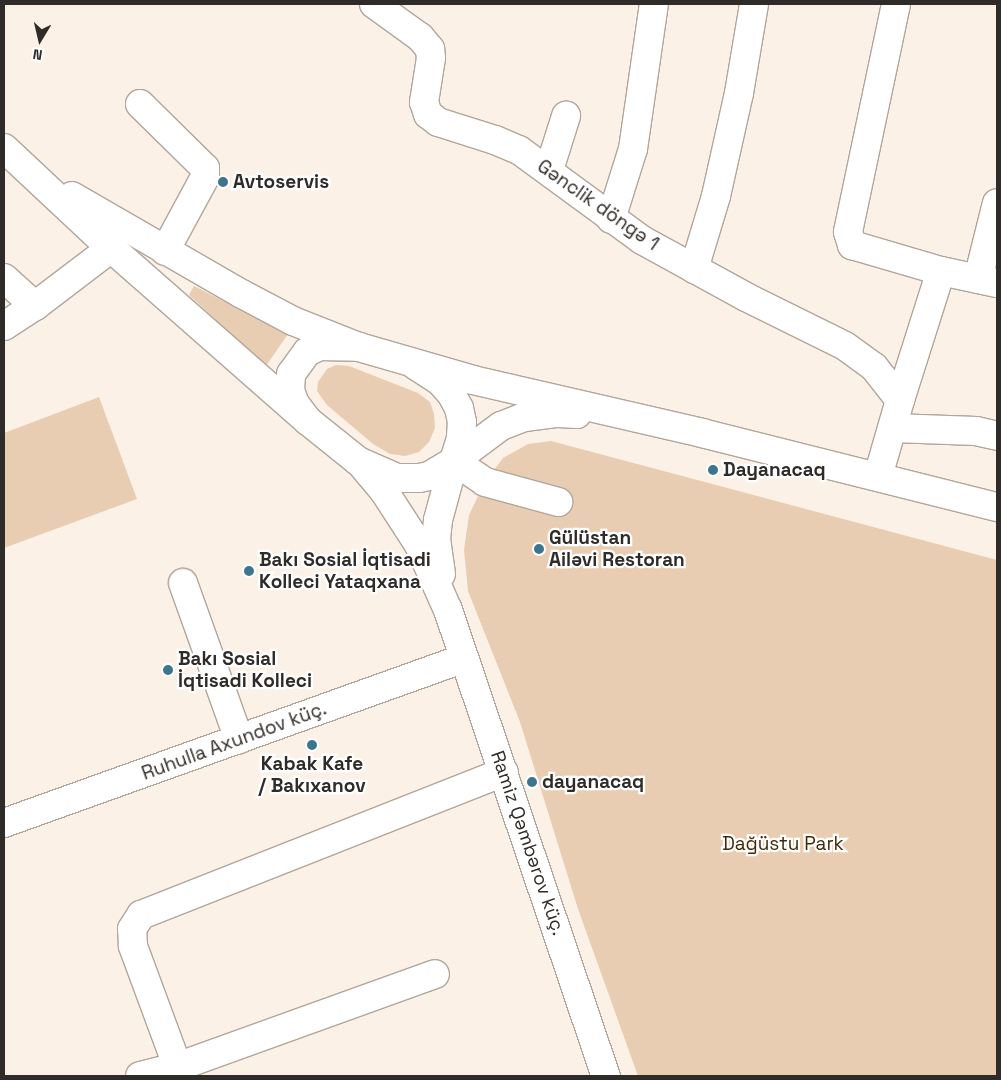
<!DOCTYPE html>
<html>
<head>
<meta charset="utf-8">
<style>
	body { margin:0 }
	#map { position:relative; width:1001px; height:1080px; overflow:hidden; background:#fcf1e7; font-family:"Space Grotesk",sans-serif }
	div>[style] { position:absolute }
	.green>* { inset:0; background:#e9cdb2 }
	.roads { filter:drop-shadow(1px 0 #b0a69c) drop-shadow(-1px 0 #b0a69c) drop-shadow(0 1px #b0a69c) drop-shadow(0 -1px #b0a69c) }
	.minor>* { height:28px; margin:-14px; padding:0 14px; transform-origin:14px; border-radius:14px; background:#fff }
	.major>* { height:28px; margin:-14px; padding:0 14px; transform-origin:14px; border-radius:14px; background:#fff }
	.dots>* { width:14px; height:14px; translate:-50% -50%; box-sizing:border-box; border:2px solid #fff; border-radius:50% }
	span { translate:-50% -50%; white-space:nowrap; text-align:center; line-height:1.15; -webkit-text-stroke:4.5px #fff; paint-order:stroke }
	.poi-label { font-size:19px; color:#2f2b28; font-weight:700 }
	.left { translate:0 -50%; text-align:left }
	.street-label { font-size:19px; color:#2f2b28 }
	.park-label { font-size:19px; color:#442806 }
	.frame { position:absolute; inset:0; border:5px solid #2f2b28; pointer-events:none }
	.north { position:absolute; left:15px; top:15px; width:50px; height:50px; -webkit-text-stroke:4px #fff; paint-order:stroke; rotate:189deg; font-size:14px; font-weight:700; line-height:20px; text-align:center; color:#2f2b28 }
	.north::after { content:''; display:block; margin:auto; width:18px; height:22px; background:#2f2b28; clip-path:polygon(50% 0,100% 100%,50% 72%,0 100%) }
</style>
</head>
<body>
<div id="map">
	<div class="green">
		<div style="clip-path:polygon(194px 286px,288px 334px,266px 366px,189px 295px)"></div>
		<div style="clip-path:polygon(336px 365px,349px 366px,418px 393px,430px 402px,434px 414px,435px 428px,429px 442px,419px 452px,405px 456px,390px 454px,373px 444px,327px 405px,317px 391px,318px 382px,327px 369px)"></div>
		<div style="clip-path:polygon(99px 397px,137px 499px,4px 548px,4px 433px)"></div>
		<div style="clip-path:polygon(551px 441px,997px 560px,997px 1076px,638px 1076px,578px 909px,520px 722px,468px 591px,464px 550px,469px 515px,485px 482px,503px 458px,528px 444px)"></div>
	</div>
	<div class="roads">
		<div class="minor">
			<div style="left:374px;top:4px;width:57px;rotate:35.7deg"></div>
			<div style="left:420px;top:37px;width:16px;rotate:50deg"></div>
			<div style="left:430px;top:49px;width:9px;rotate:84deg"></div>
			<div style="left:431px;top:58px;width:45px;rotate:99deg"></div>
			<div style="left:424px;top:102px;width:13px;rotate:72deg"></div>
			<div style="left:428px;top:114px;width:13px;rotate:39deg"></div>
			<div style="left:438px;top:122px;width:60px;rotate:17.5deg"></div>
			<div style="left:495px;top:140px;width:26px;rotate:23deg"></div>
			<div style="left:519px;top:150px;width:152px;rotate:36.2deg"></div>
			<div style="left:642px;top:240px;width:119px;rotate:28.7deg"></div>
			<div style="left:746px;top:297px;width:110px;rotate:26.3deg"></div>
			<div style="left:845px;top:346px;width:36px;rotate:36deg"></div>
			<div style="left:874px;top:367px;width:42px;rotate:51.8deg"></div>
			<div style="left:900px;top:400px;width:79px;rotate:106.1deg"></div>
			<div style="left:896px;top:4px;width:233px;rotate:101.9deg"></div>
			<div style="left:848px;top:232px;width:14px;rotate:73deg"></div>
			<div style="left:852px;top:245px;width:93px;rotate:16.3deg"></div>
			<div style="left:941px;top:271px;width:57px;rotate:12.1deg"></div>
			<div style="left:140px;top:104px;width:91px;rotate:44.6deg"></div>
			<div style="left:205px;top:168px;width:9px;rotate:90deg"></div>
			<div style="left:205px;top:177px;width:84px;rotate:118.4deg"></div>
			<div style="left:4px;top:148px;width:146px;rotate:43.1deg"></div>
			<div style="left:111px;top:248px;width:261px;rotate:41.3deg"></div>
			<div style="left:549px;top:170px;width:57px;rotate:-72.5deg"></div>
			<div style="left:72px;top:196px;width:196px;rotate:30deg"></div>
			<div style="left:242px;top:294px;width:58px;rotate:27.9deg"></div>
			<div style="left:293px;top:321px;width:68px;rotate:21.6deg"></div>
			<div style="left:611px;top:219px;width:73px;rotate:-72.6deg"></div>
			<div style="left:633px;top:149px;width:147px;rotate:-81.8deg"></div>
			<div style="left:694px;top:269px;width:76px;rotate:-73.2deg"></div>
			<div style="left:716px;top:196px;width:106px;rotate:-77.4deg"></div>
			<div style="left:739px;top:93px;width:90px;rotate:-80.4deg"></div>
			<div style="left:4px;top:278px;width:42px;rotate:42.1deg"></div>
			<div style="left:978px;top:279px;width:78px;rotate:-76deg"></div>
			<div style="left:4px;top:326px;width:37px;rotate:-33deg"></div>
			<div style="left:35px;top:306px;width:96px;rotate:-37.3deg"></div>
			<div style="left:900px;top:400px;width:135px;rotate:-72.4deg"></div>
			<div style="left:893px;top:428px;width:83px;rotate:2.1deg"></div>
			<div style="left:976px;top:431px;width:22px;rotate:13deg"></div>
			<div style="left:454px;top:461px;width:37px;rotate:34deg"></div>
			<div style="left:485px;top:482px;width:76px;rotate:15.3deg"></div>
			<div style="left:183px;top:583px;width:166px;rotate:70.3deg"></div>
			<div style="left:4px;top:823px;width:489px;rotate:-19.7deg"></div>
			<div style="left:140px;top:1076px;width:38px;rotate:-14deg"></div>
			<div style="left:177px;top:1067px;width:274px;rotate:-19.8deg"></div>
			<div style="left:181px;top:1076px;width:139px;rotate:-110.3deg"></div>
			<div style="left:133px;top:946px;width:17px;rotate:-93deg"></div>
			<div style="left:132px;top:929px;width:17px;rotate:-57deg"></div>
			<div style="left:141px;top:915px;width:390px;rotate:-21.5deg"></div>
		</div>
		<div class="major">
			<div style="left:415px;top:365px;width:30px;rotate:33deg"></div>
			<div style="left:440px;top:381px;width:18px;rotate:49deg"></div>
			<div style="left:452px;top:395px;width:15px;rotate:62deg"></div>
			<div style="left:459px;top:408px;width:14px;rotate:78deg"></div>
			<div style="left:462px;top:422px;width:16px;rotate:94deg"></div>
			<div style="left:461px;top:438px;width:24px;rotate:107deg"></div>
			<div style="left:454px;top:461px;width:29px;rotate:149deg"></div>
			<div style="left:429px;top:476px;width:10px;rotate:169deg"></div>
			<div style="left:419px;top:478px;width:22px;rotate:180deg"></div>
			<div style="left:397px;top:478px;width:43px;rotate:-156.4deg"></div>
			<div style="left:358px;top:461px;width:64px;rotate:-141.3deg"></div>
			<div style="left:308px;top:421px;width:21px;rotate:-127deg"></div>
			<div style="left:295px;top:404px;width:15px;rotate:-110deg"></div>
			<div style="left:290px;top:390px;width:16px;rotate:-86deg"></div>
			<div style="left:291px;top:374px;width:27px;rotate:-54deg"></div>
			<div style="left:307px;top:352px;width:14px;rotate:-25deg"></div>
			<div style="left:320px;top:346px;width:39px;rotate:1deg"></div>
			<div style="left:359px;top:347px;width:119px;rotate:16.1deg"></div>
			<div style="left:473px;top:380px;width:235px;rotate:13deg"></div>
			<div style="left:702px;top:433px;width:304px;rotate:14.1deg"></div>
			<div style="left:363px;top:466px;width:33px;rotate:50deg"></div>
			<div style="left:384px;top:491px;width:64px;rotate:57.1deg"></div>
			<div style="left:419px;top:545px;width:71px;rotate:66deg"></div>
			<div style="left:448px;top:610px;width:492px;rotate:71.3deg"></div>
			<div style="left:441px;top:574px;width:35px;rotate:-98deg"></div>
			<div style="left:436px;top:539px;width:19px;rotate:-84deg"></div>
			<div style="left:438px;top:520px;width:61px;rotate:-74.8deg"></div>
			<div style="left:454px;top:461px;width:59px;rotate:-36.7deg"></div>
			<div style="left:501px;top:426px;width:26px;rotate:-21deg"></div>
			<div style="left:525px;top:417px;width:33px;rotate:-7deg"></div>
			<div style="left:558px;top:413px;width:19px;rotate:3deg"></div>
		</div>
	</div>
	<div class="dots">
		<div style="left:223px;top:182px;background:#3b758e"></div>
		<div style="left:713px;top:470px;background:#3b758e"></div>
		<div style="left:539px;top:549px;background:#3b758e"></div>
		<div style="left:249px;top:571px;background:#3b758e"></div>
		<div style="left:168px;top:670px;background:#3b758e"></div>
		<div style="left:312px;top:745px;background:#3b758e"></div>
		<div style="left:532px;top:782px;background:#3b758e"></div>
	</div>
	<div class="poi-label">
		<span class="left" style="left:233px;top:182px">Avtoservis</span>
		<span class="left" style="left:723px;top:470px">Dayanacaq</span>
		<span class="left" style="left:549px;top:549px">Gülüstan<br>Ailəvi Restoran</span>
		<span class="left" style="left:259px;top:571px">Bakı Sosial İqtisadi<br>Kolleci Yataqxana</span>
		<span class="left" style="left:178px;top:670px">Bakı Sosial<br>İqtisadi Kolleci</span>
		<span style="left:312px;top:775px">Kabak Kafe<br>/ Bakıxanov</span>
		<span class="left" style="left:542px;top:782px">dayanacaq</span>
	</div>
	<div class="street-label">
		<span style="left:598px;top:205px;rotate:35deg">Gənclik döngə 1</span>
		<span style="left:234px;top:741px;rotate:-20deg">Ruhulla Axundov küç.</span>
		<span style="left:528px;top:843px;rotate:71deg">Ramiz Qəmbərov küç.</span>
	</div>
	<div class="park-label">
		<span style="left:783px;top:844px">Dağüstu Park</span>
	</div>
	<div class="frame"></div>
	<div class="north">N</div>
</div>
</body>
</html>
